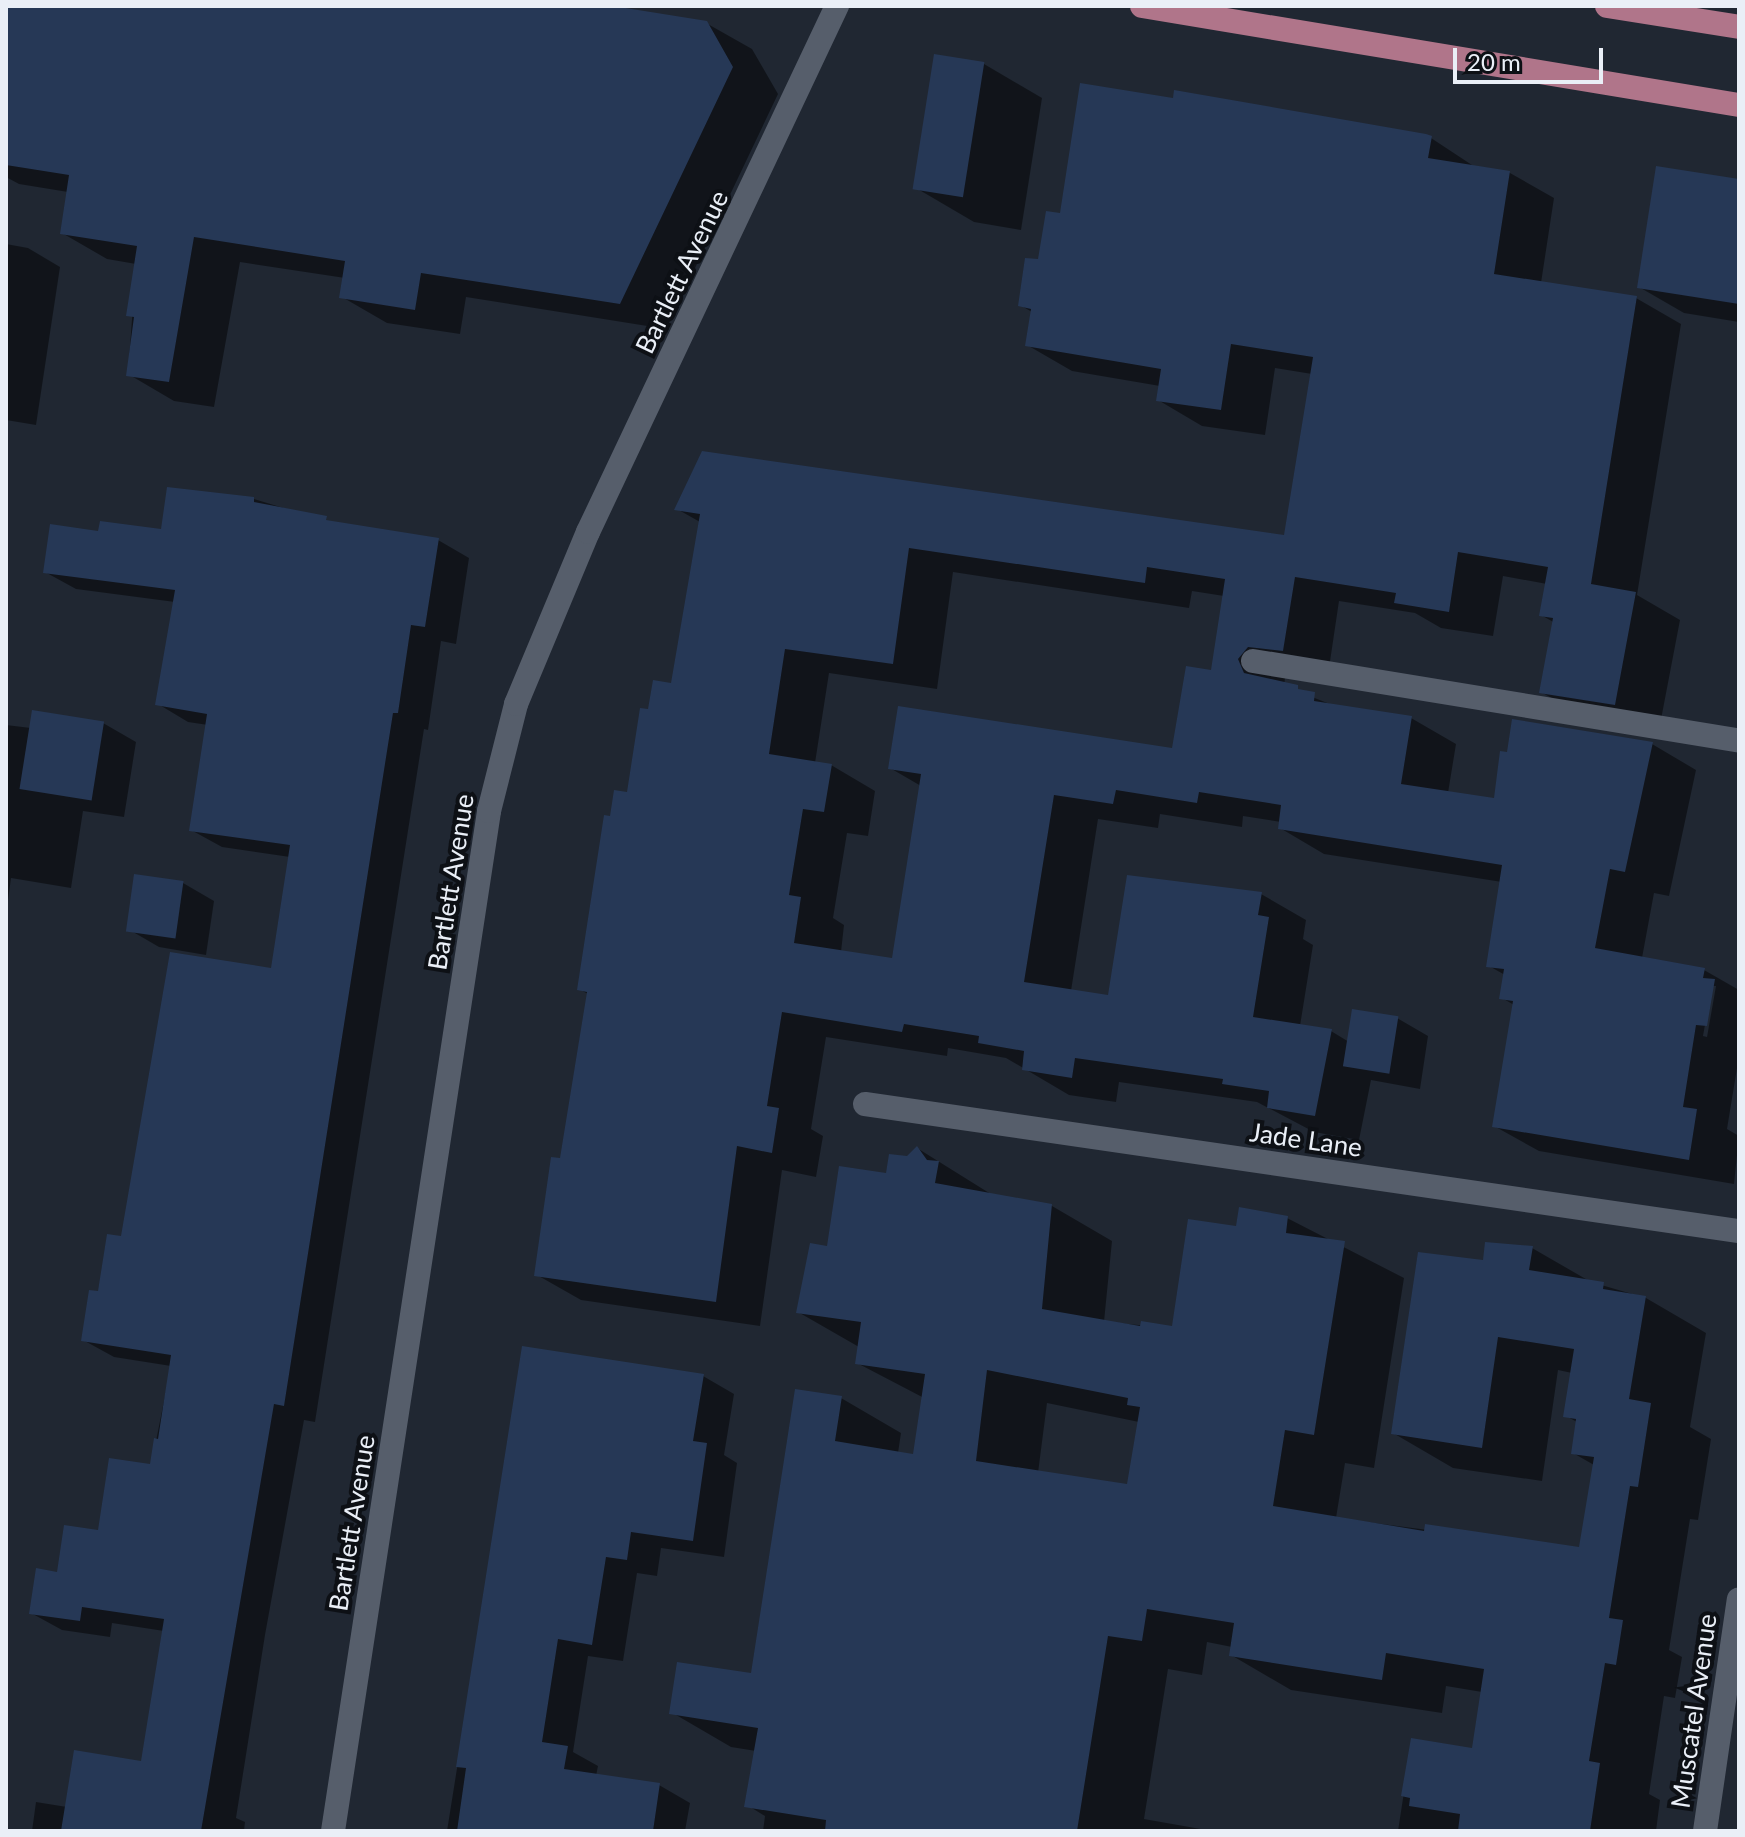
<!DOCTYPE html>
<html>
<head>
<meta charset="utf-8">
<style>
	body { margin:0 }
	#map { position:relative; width:1745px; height:1837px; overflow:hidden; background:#202732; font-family:Lato,sans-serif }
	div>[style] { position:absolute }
	.shadow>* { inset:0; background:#0007 }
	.building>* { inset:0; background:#263856; transform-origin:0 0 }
	.street>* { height:24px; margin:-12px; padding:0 12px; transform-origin:12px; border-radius:12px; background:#565e6b }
	.primary>* { height:24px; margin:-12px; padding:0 12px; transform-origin:12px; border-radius:12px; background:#b0758a }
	span { translate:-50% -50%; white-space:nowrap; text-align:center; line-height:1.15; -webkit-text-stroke:8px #0d1015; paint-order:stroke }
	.street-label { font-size:26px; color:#eaeff7 }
	.frame { position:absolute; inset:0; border:8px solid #eaeff7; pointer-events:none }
	.scale { position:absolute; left:1453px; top:48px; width:150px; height:36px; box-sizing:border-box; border:4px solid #eaeff7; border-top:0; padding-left:10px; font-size:24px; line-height:28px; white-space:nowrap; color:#eaeff7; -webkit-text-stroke:6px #0d1015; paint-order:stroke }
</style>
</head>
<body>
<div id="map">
	<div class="shadow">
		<div style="clip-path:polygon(6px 6px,601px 6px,706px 23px,752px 49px,778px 94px,666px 329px,466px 297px,460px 334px,387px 323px,342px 297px,345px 278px,240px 262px,214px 407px,174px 401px,128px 374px,136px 264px,107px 259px,62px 233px,68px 192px,19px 184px,6px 177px)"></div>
		<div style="clip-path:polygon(984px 64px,1042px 98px,1021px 230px,974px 222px,916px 188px)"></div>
		<div style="clip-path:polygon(evenodd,1431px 138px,1475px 167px,1510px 173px,1554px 198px,1541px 283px,1636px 298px,1681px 324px,1637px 595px,1680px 620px,1659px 730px,1585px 717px,1541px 692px,1555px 623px,1541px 615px,1547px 584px,1503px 576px,1493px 636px,1441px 628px,1415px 613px,1339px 601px,1328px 675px,1285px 678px,1284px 686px,1335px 706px,1411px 718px,1456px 744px,1448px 793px,1496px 801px,1652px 744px,1696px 770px,1669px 896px,1654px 893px,1642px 958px,1704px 970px,1739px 990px,1739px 1056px,1727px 1129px,1739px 1136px,1734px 1184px,1539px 1151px,1494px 1126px,1514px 1005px,1502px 998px,1505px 975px,1489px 966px,1502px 882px,1324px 854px,1280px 828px,1281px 822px,1243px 816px,1242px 827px,1160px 814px,1158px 828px,1098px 819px,1071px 991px,1110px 997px,1261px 894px,1306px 920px,1303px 939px,1313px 945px,1300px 1026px,1331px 1031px,1349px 1042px,1397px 1018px,1428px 1036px,1420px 1089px,1371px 1080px,1359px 1140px,1314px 1132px,1257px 1102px,1119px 1082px,1116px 1102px,1069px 1095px,1006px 1058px,948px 1048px,947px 1056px,826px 1037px,811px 1129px,823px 1136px,816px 1177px,782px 1170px,760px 1326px,581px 1300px,537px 1275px,562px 1160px,588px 994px,579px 989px,612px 819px,628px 794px,650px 711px,672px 685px,700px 522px,677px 509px,1286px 537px,1312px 374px,1275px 368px,1265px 435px,1202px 426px,1158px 400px,1160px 386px,1072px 371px,1027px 345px,1032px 312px,1020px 305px,1062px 216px,1431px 138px,953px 572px,1189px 608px,1192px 591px,1224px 596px,1212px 672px,1173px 750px,890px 768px,921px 786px,893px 960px,841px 952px,844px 925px,833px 918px,847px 833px,868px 836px,875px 791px,831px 765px,815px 763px,829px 673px,937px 689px,953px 572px,1431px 138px,1712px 986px,1716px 986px,1707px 1037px,1703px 1036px,1712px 986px)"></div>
		<div style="clip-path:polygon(1739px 181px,1739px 322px,1684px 313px,1639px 287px)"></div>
		<div style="clip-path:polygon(6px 244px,28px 248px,60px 267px,36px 425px,6px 420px)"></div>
		<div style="clip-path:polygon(169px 489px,254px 499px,336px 524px,438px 540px,469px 558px,456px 644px,441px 641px,428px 730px,424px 729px,315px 1422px,304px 1420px,265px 1635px,236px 1818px,245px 1822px,244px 1831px,32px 1831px,36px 1802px,67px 1807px,142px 1763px,164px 1631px,112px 1623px,110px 1637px,62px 1630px,31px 1613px,151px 1466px,171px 1366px,114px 1357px,83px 1340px,123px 1239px,272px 970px,290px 857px,222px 847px,191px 830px,208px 725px,188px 722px,158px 704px,175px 602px,76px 589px,45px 572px,100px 533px,163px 532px)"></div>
		<div style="clip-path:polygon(103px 723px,136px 742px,124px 817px,83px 811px,71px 888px,11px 878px,6px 916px,6px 725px,31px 728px)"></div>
		<div style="clip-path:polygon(183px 883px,214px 901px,206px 955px,159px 947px,128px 929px)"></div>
		<div style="clip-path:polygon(evenodd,917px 1148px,994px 1196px,1052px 1206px,1112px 1241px,1104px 1322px,1173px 1328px,1237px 1229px,1287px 1218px,1404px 1278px,1374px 1468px,1345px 1463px,1336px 1518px,1581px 1550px,1594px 1465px,1573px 1453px,1577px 1422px,1566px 1416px,1572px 1373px,1558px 1370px,1542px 1481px,1453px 1468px,1393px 1433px,1484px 1263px,1532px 1248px,1591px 1282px,1646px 1298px,1706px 1333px,1690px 1427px,1711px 1439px,1698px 1520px,1690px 1519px,1669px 1650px,1682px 1657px,1675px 1698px,1664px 1696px,1649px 1794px,1660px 1800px,1656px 1831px,1398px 1831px,1412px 1740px,1473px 1750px,1482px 1692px,1446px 1686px,1442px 1713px,1291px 1690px,1231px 1655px,1232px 1647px,1207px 1642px,1202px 1675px,1168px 1669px,1144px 1819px,1212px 1831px,763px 1831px,765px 1816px,747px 1805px,756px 1751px,731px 1747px,671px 1712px,753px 1676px,841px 1398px,901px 1433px,898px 1453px,914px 1456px,924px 1398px,857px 1363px,859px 1347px,798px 1312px,829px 1248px,888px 1175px,917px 1148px,1047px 1403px,1139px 1422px,1129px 1486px,1038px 1473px,1047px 1403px)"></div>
		<div style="clip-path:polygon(524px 1348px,703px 1376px,734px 1394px,724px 1455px,737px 1463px,724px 1557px,661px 1548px,657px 1576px,637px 1573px,623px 1661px,588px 1656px,573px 1752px,598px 1766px,596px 1776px,659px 1785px,690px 1803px,685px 1831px,447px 1831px)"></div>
	</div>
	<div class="building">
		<div style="clip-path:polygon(6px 6px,613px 6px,707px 21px,733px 67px,620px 304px,421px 273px,415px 310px,339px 298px,345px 261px,194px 237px,169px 382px,126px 376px,134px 317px,126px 316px,137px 246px,60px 234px,69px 175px,6px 165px)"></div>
		<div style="left:934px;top:54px;width:51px;height:137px;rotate:9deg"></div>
		<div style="clip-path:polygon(evenodd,1080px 83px,1173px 98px,1174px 90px,1426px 134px,1432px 136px,1428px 158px,1510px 171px,1494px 274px,1637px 296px,1591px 584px,1636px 592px,1615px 705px,1539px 693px,1553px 618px,1539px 616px,1548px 567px,1458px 552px,1449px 612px,1394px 603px,1396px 593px,1295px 577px,1283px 651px,1248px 647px,1238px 659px,1244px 673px,1298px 685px,1298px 689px,1315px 692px,1314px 701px,1412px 716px,1401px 784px,1494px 798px,1500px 751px,1507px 752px,1512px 719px,1653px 742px,1625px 872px,1610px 869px,1595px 948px,1705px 968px,1703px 978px,1715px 979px,1707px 1026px,1696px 1025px,1683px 1107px,1697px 1109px,1689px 1160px,1492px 1127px,1513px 1001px,1499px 999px,1504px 969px,1486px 967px,1502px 865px,1278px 829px,1281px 805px,1199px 792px,1197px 803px,1116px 790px,1113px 804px,1054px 795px,1024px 982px,1108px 995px,1127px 875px,1262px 892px,1258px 915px,1269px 917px,1253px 1017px,1332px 1029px,1315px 1116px,1267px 1108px,1269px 1091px,1222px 1084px,1223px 1079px,1075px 1058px,1072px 1078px,1022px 1070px,1024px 1051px,978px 1043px,979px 1036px,904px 1024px,902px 1032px,782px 1012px,767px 1106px,779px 1108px,772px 1153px,737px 1146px,716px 1302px,534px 1276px,551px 1157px,560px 1158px,587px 992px,577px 990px,604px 815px,610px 816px,614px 790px,627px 792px,640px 708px,648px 709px,653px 680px,671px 683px,700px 514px,674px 510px,702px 451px,1284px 535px,1313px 357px,1231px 344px,1221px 410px,1156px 401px,1161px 369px,1025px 346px,1031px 309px,1018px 306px,1025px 258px,1038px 259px,1046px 211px,1060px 213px,1080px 83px,909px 548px,1145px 583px,1147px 567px,1225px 579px,1211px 670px,1186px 666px,1172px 748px,898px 706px,888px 769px,921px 774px,892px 958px,794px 943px,801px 897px,789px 895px,803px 809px,824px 812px,832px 764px,769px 754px,785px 649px,893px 664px,909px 548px)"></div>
		<div style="clip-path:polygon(1656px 166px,1739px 179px,1739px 304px,1637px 288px)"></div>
		<div style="clip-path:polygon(167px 487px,254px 497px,254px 502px,327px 516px,326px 520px,439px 538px,425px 627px,411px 625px,398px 713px,393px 713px,284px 1406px,274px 1404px,201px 1831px,61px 1831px,74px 1750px,141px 1761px,164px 1619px,82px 1607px,80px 1621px,29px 1614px,36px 1568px,57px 1572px,64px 1525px,98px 1530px,109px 1458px,150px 1464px,154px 1438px,158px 1439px,171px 1355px,81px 1341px,89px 1290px,98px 1291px,107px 1234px,121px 1236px,170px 952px,271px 968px,290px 845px,189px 831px,207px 714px,155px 705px,175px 590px,43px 573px,50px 524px,98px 531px,100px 521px,161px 529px)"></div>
		<div style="left:32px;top:710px;width:73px;height:80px;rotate:9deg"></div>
		<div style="left:134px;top:874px;width:50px;height:58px;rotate:8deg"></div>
		<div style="left:1352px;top:1009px;width:47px;height:58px;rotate:9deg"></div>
		<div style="clip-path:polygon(evenodd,917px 1146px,927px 1160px,939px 1161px,935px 1183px,1052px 1204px,1042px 1309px,1140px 1326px,1141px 1321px,1172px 1326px,1188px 1219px,1236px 1226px,1239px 1207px,1288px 1216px,1286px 1233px,1345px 1241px,1314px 1435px,1285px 1430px,1273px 1506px,1424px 1531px,1425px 1524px,1579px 1547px,1594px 1457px,1571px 1454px,1576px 1419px,1563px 1417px,1574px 1349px,1498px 1337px,1482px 1448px,1391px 1434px,1418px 1252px,1483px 1260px,1485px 1242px,1533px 1246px,1529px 1270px,1604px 1282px,1603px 1289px,1646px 1296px,1629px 1399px,1651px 1403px,1638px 1487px,1630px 1486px,1609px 1618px,1623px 1620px,1616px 1665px,1605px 1663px,1589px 1761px,1600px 1763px,1590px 1831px,1458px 1831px,1460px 1814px,1409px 1806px,1410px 1798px,1401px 1796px,1411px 1738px,1472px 1748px,1484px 1669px,1386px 1653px,1382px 1680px,1229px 1656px,1234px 1623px,1147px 1609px,1142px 1641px,1108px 1636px,1077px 1831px,825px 1831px,826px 1820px,744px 1807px,758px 1728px,669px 1714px,677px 1662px,751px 1673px,795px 1389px,842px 1396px,835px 1441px,913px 1454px,925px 1374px,855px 1364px,861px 1322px,796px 1313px,810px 1243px,827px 1246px,839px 1166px,886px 1173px,889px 1154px,907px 1156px,917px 1146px,987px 1370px,1128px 1398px,1127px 1405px,1140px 1407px,1127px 1484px,976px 1461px,987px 1370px)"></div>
		<div style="clip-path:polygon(522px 1346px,704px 1374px,693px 1441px,707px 1443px,693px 1541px,631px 1532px,627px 1560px,606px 1557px,592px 1645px,558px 1639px,542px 1742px,568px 1746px,564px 1769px,660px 1783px,653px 1831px,457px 1831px,466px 1768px,456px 1767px)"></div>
	</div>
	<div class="street">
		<div style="left:1253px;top:661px;width:493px;rotate:9.3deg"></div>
		<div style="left:865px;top:1104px;width:883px;rotate:8.27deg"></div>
		<div style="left:333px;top:1831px;width:1032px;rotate:-81.3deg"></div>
		<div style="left:489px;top:811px;width:110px;rotate:-75.8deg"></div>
		<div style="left:516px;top:704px;width:186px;rotate:-67.3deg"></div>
		<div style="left:588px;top:532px;width:582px;rotate:-64.67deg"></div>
		<div style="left:1705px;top:1831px;width:234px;rotate:-81.7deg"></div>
	</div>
	<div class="primary">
		<div style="left:1142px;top:6px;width:605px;rotate:9.42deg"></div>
		<div style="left:1607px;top:6px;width:134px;rotate:9deg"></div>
	</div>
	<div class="street-label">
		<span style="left:682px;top:272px;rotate:-64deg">Bartlett Avenue</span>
		<span style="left:451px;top:882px;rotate:-81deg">Bartlett Avenue</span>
		<span style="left:1306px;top:1140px;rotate:8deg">Jade Lane</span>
		<span style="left:352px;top:1523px;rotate:-81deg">Bartlett Avenue</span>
		<span style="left:1694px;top:1711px;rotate:-82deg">Muscatel Avenue</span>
	</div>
	<div class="frame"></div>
	<div class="scale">20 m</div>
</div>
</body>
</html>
